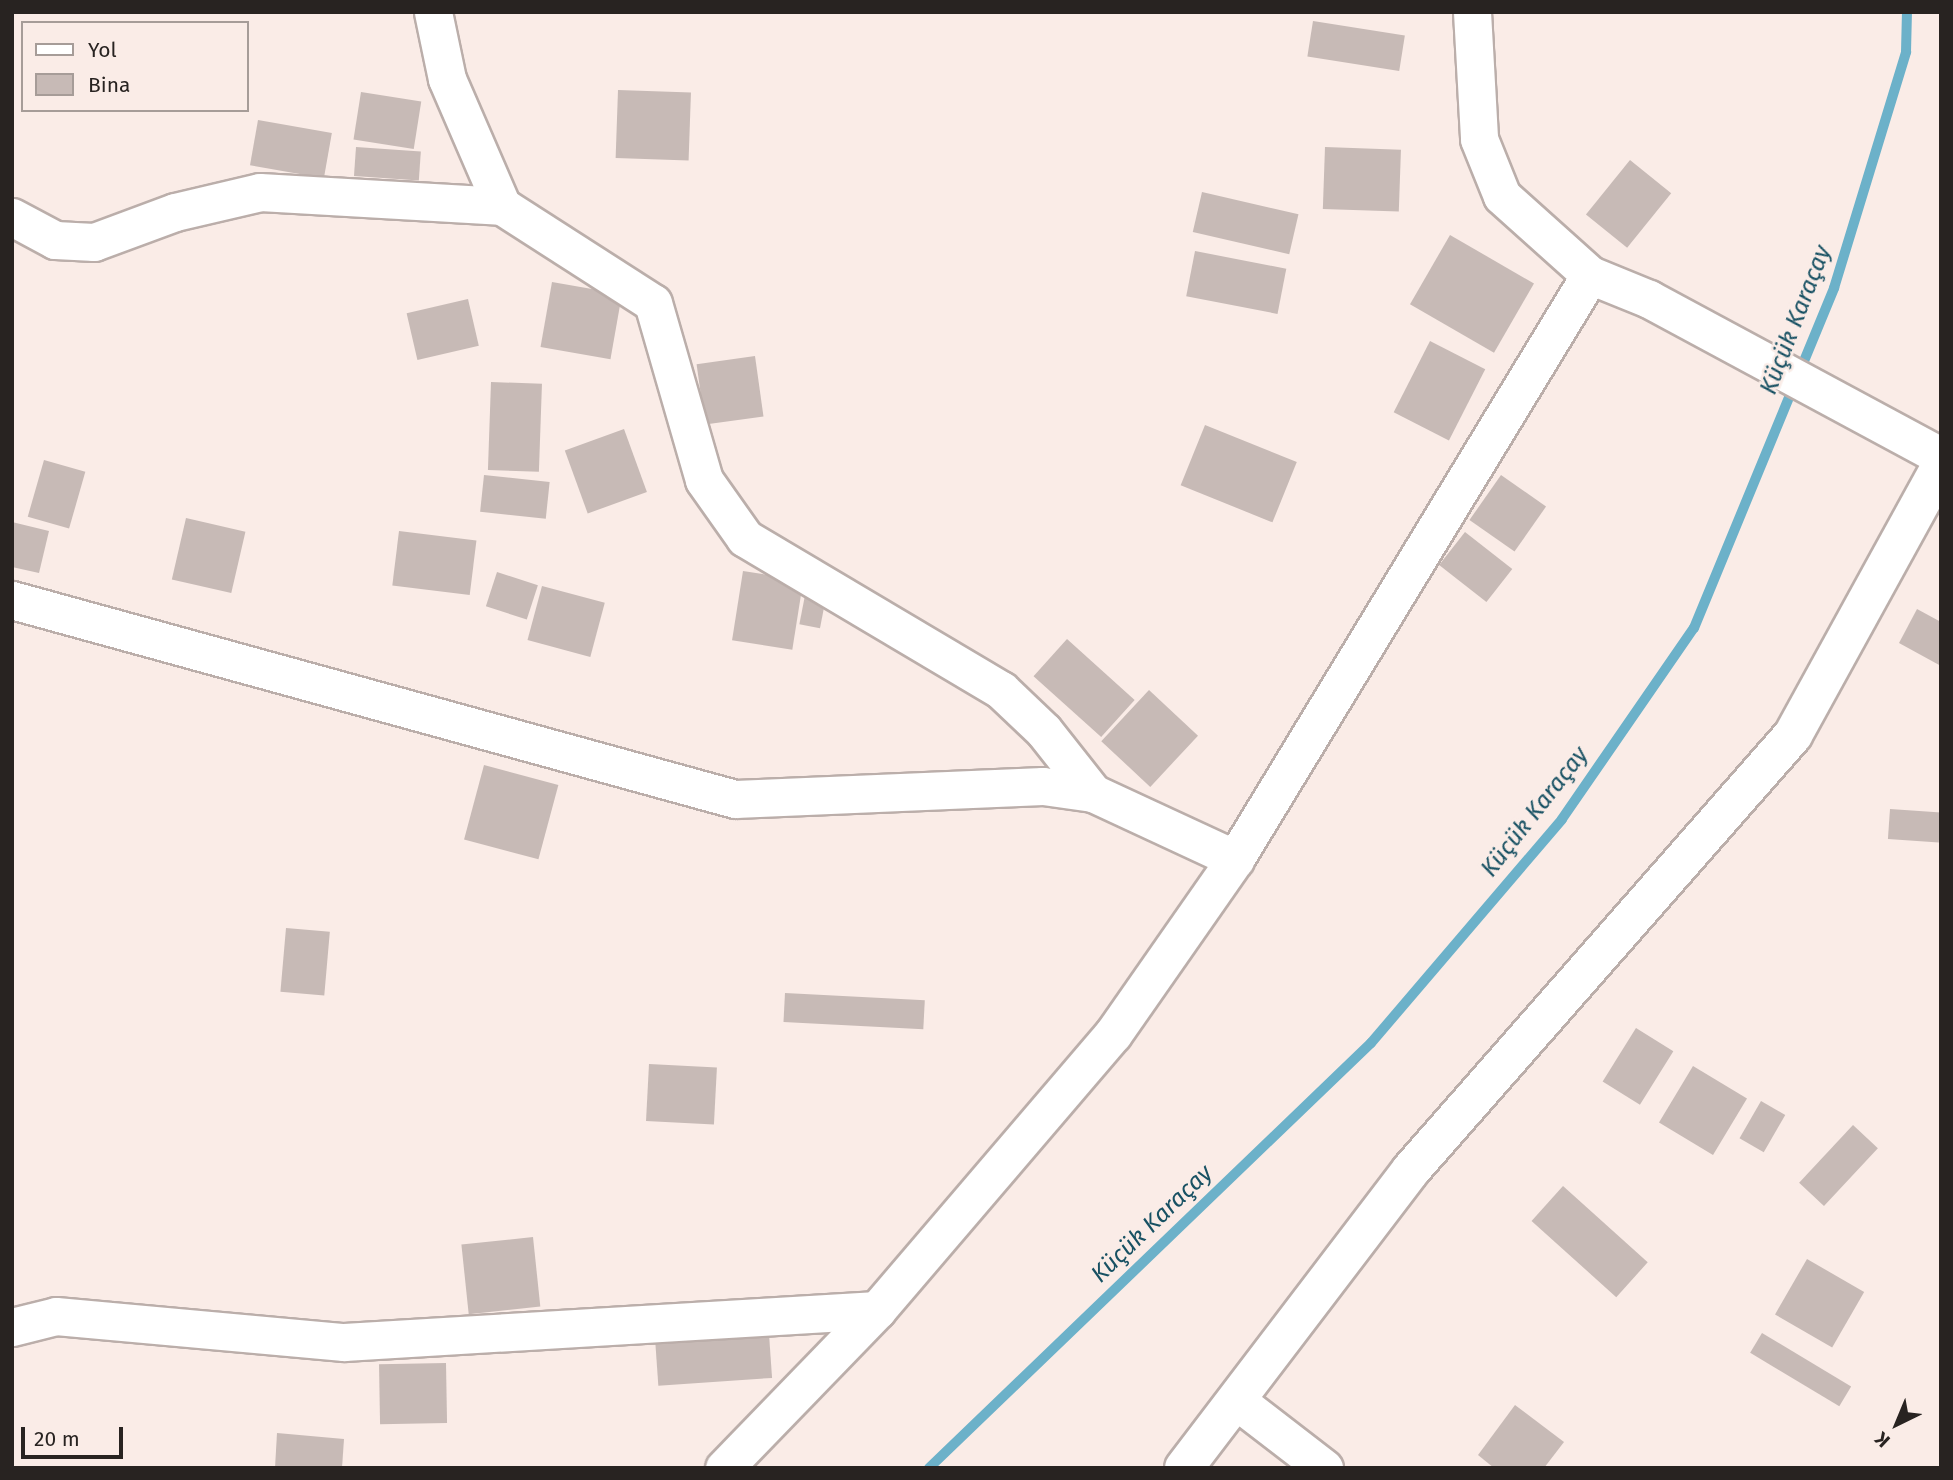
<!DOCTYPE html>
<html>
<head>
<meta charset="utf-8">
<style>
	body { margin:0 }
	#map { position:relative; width:1953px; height:1480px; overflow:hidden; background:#faece7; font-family:"Fira Sans",sans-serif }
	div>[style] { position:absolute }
	.stream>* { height:10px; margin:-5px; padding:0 5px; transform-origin:5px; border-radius:5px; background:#6cb1c9 }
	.building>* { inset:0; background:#c7bab6; transform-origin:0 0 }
	.roads { filter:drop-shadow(2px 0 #bbaeaa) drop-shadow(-2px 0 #bbaeaa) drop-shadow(0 2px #bbaeaa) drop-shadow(0 -2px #bbaeaa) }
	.street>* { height:37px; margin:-18.5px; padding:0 18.5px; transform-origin:18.5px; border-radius:18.5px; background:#fff }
	.secondary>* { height:38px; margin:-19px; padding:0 19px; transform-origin:19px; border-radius:19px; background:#fff }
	span { translate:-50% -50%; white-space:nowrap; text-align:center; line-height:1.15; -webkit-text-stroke:5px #faece7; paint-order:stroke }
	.water-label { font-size:24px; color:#185163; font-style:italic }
	.frame { position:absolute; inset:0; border:14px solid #282321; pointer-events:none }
	.legend { position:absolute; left:21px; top:21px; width:228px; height:91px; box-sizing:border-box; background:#faece7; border:2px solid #a69c98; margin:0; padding:9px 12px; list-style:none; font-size:21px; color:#282321 }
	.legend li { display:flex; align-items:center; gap:14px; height:35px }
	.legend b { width:35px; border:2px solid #a69c98 }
	.north { position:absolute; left:1862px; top:1389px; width:70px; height:70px; -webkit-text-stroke:5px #faece7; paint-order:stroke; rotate:223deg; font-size:19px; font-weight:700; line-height:28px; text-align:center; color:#282321 }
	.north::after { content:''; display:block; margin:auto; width:24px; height:32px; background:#282321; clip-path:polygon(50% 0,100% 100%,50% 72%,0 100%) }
	.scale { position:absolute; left:21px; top:1427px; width:102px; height:32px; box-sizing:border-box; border:4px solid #282321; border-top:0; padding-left:9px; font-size:21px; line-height:24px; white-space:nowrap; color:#282321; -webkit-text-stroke:5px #faece7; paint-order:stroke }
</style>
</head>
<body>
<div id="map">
	<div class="stream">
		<div style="left:929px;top:1468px;width:613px;rotate:-43.88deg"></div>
		<div style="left:1371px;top:1043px;width:294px;rotate:-49.5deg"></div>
		<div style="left:1562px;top:819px;width:232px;rotate:-55.4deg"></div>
		<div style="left:1694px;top:628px;width:368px;rotate:-67.6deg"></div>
		<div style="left:1834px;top:288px;width:247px;rotate:-73deg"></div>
		<div style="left:1906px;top:52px;width:40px;rotate:-88.6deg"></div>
	</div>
	<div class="building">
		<div style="left:1313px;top:21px;width:93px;height:36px;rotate:9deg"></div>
		<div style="left:618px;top:90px;width:73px;height:68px;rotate:2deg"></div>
		<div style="left:361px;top:92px;width:61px;height:48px;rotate:9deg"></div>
		<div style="left:258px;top:120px;width:75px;height:46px;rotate:10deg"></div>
		<div style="left:356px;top:147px;width:65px;height:29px;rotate:4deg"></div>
		<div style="left:1325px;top:147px;width:76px;height:62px;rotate:2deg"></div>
		<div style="left:1630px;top:160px;width:53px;height:70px;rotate:39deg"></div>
		<div style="left:1202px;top:192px;width:99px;height:41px;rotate:13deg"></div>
		<div style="left:1450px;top:235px;width:97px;height:80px;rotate:30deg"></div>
		<div style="left:1195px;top:251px;width:93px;height:46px;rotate:11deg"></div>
		<div style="left:552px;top:282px;width:71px;height:66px;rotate:10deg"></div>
		<div style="left:468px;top:299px;width:48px;height:63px;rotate:77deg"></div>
		<div style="left:1430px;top:341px;width:62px;height:80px;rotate:27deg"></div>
		<div style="left:755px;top:356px;width:61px;height:59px;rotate:82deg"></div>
		<div style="left:491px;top:382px;width:51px;height:88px;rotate:2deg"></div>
		<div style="left:1205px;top:425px;width:99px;height:65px;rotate:22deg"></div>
		<div style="left:624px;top:429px;width:67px;height:63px;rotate:70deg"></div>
		<div style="left:44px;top:460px;width:43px;height:59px;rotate:16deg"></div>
		<div style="left:484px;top:475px;width:66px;height:37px;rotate:6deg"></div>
		<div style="left:1501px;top:475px;width:55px;height:55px;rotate:35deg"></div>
		<div style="left:186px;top:518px;width:61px;height:63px;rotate:13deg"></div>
		<div style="clip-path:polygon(12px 522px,49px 531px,39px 573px,12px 567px)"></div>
		<div style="left:399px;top:531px;width:78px;height:55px;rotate:7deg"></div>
		<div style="left:1465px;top:532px;width:60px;height:42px;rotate:38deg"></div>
		<div style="left:743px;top:571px;width:61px;height:70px;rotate:9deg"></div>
		<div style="left:497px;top:572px;width:43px;height:36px;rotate:18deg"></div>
		<div style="left:807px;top:585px;width:21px;height:40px;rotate:11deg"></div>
		<div style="left:542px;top:586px;width:65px;height:56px;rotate:15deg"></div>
		<div style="clip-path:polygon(1917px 609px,1941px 622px,1941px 666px,1899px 643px)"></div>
		<div style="left:1067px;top:639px;width:91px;height:50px;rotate:42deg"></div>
		<div style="left:1149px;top:690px;width:67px;height:70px;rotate:43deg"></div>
		<div style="left:484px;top:765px;width:77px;height:77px;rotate:15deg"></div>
		<div style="left:1890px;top:809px;width:51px;height:30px;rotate:4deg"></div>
		<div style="left:286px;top:928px;width:44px;height:64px;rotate:5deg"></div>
		<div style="left:785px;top:993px;width:140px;height:29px;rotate:3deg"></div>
		<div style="left:1636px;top:1028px;width:44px;height:63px;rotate:32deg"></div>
		<div style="left:649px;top:1064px;width:68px;height:57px;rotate:3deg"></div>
		<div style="left:1693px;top:1066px;width:63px;height:66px;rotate:31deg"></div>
		<div style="left:1761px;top:1101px;width:28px;height:43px;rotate:30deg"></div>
		<div style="left:1853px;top:1125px;width:34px;height:79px;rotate:43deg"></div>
		<div style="left:1563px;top:1186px;width:114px;height:47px;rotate:42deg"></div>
		<div style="left:533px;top:1237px;width:70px;height:72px;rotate:84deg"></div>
		<div style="left:1807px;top:1259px;width:66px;height:64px;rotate:30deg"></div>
		<div style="left:1762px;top:1333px;width:104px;height:23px;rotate:31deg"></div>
		<div style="left:769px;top:1334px;width:44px;height:114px;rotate:86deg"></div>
		<div style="left:446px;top:1363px;width:60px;height:67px;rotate:89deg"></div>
		<div style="clip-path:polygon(1515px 1405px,1564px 1442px,1544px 1468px,1494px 1468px,1478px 1455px)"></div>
		<div style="clip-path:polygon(277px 1433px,344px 1439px,342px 1468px,275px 1468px)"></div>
	</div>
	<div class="roads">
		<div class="street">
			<div style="left:433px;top:12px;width:68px;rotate:78.2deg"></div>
			<div style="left:447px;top:79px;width:138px;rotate:66.6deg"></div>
			<div style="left:1472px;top:12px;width:127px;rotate:86.8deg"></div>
			<div style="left:1479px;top:139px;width:61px;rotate:68deg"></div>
			<div style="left:1502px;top:196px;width:118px;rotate:41.9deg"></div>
			<div style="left:1590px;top:275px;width:64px;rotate:22.1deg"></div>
			<div style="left:1649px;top:299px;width:332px;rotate:28.3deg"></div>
			<div style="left:12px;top:217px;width:49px;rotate:28.1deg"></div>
			<div style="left:55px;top:240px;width:39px;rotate:3deg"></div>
			<div style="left:94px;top:242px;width:86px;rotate:-20.3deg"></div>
			<div style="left:175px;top:212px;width:87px;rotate:-13.2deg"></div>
			<div style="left:260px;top:192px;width:242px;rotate:3.3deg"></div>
			<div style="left:502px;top:206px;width:179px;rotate:32.7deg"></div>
			<div style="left:653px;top:303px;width:184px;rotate:73.9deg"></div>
			<div style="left:704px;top:480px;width:71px;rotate:54.7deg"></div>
			<div style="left:745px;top:538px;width:298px;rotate:30.7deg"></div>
			<div style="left:1001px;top:690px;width:59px;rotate:43.6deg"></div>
			<div style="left:1044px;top:731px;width:79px;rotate:51.7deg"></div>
			<div style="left:12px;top:600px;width:750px;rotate:15.39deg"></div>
			<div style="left:735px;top:799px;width:308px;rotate:-2.4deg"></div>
			<div style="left:1043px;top:786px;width:50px;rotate:8deg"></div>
			<div style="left:1093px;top:793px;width:157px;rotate:24.9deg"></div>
			<div style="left:12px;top:1327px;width:45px;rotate:-14deg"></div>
			<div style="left:56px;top:1316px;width:289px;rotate:5.2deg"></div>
			<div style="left:344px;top:1342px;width:534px;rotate:-3.44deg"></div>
			<div style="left:1237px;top:1401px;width:110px;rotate:37.6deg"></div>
			<div style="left:724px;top:1468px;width:220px;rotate:-45.9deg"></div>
			<div style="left:877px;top:1310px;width:363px;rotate:-49.5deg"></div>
			<div style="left:1113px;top:1034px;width:213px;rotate:-55.1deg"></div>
			<div style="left:1235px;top:859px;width:683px;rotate:-58.71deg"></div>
		</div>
		<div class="secondary">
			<div style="left:1184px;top:1468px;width:375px;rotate:-52.7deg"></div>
			<div style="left:1411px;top:1170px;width:579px;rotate:-48.71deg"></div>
			<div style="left:1793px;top:735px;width:307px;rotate:-61.2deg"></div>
		</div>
	</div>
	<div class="water-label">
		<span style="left:1796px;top:320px;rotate:-69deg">Küçük Karaçay</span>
		<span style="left:1535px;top:812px;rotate:-52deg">Küçük Karaçay</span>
		<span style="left:1152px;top:1224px;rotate:-44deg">Küçük Karaçay</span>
	</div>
	<div class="frame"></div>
	<ul class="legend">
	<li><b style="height:9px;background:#fff"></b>Yol</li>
	<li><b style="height:19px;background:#c7bab6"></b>Bina</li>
	</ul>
	<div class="north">K</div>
	<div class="scale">20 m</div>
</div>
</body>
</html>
